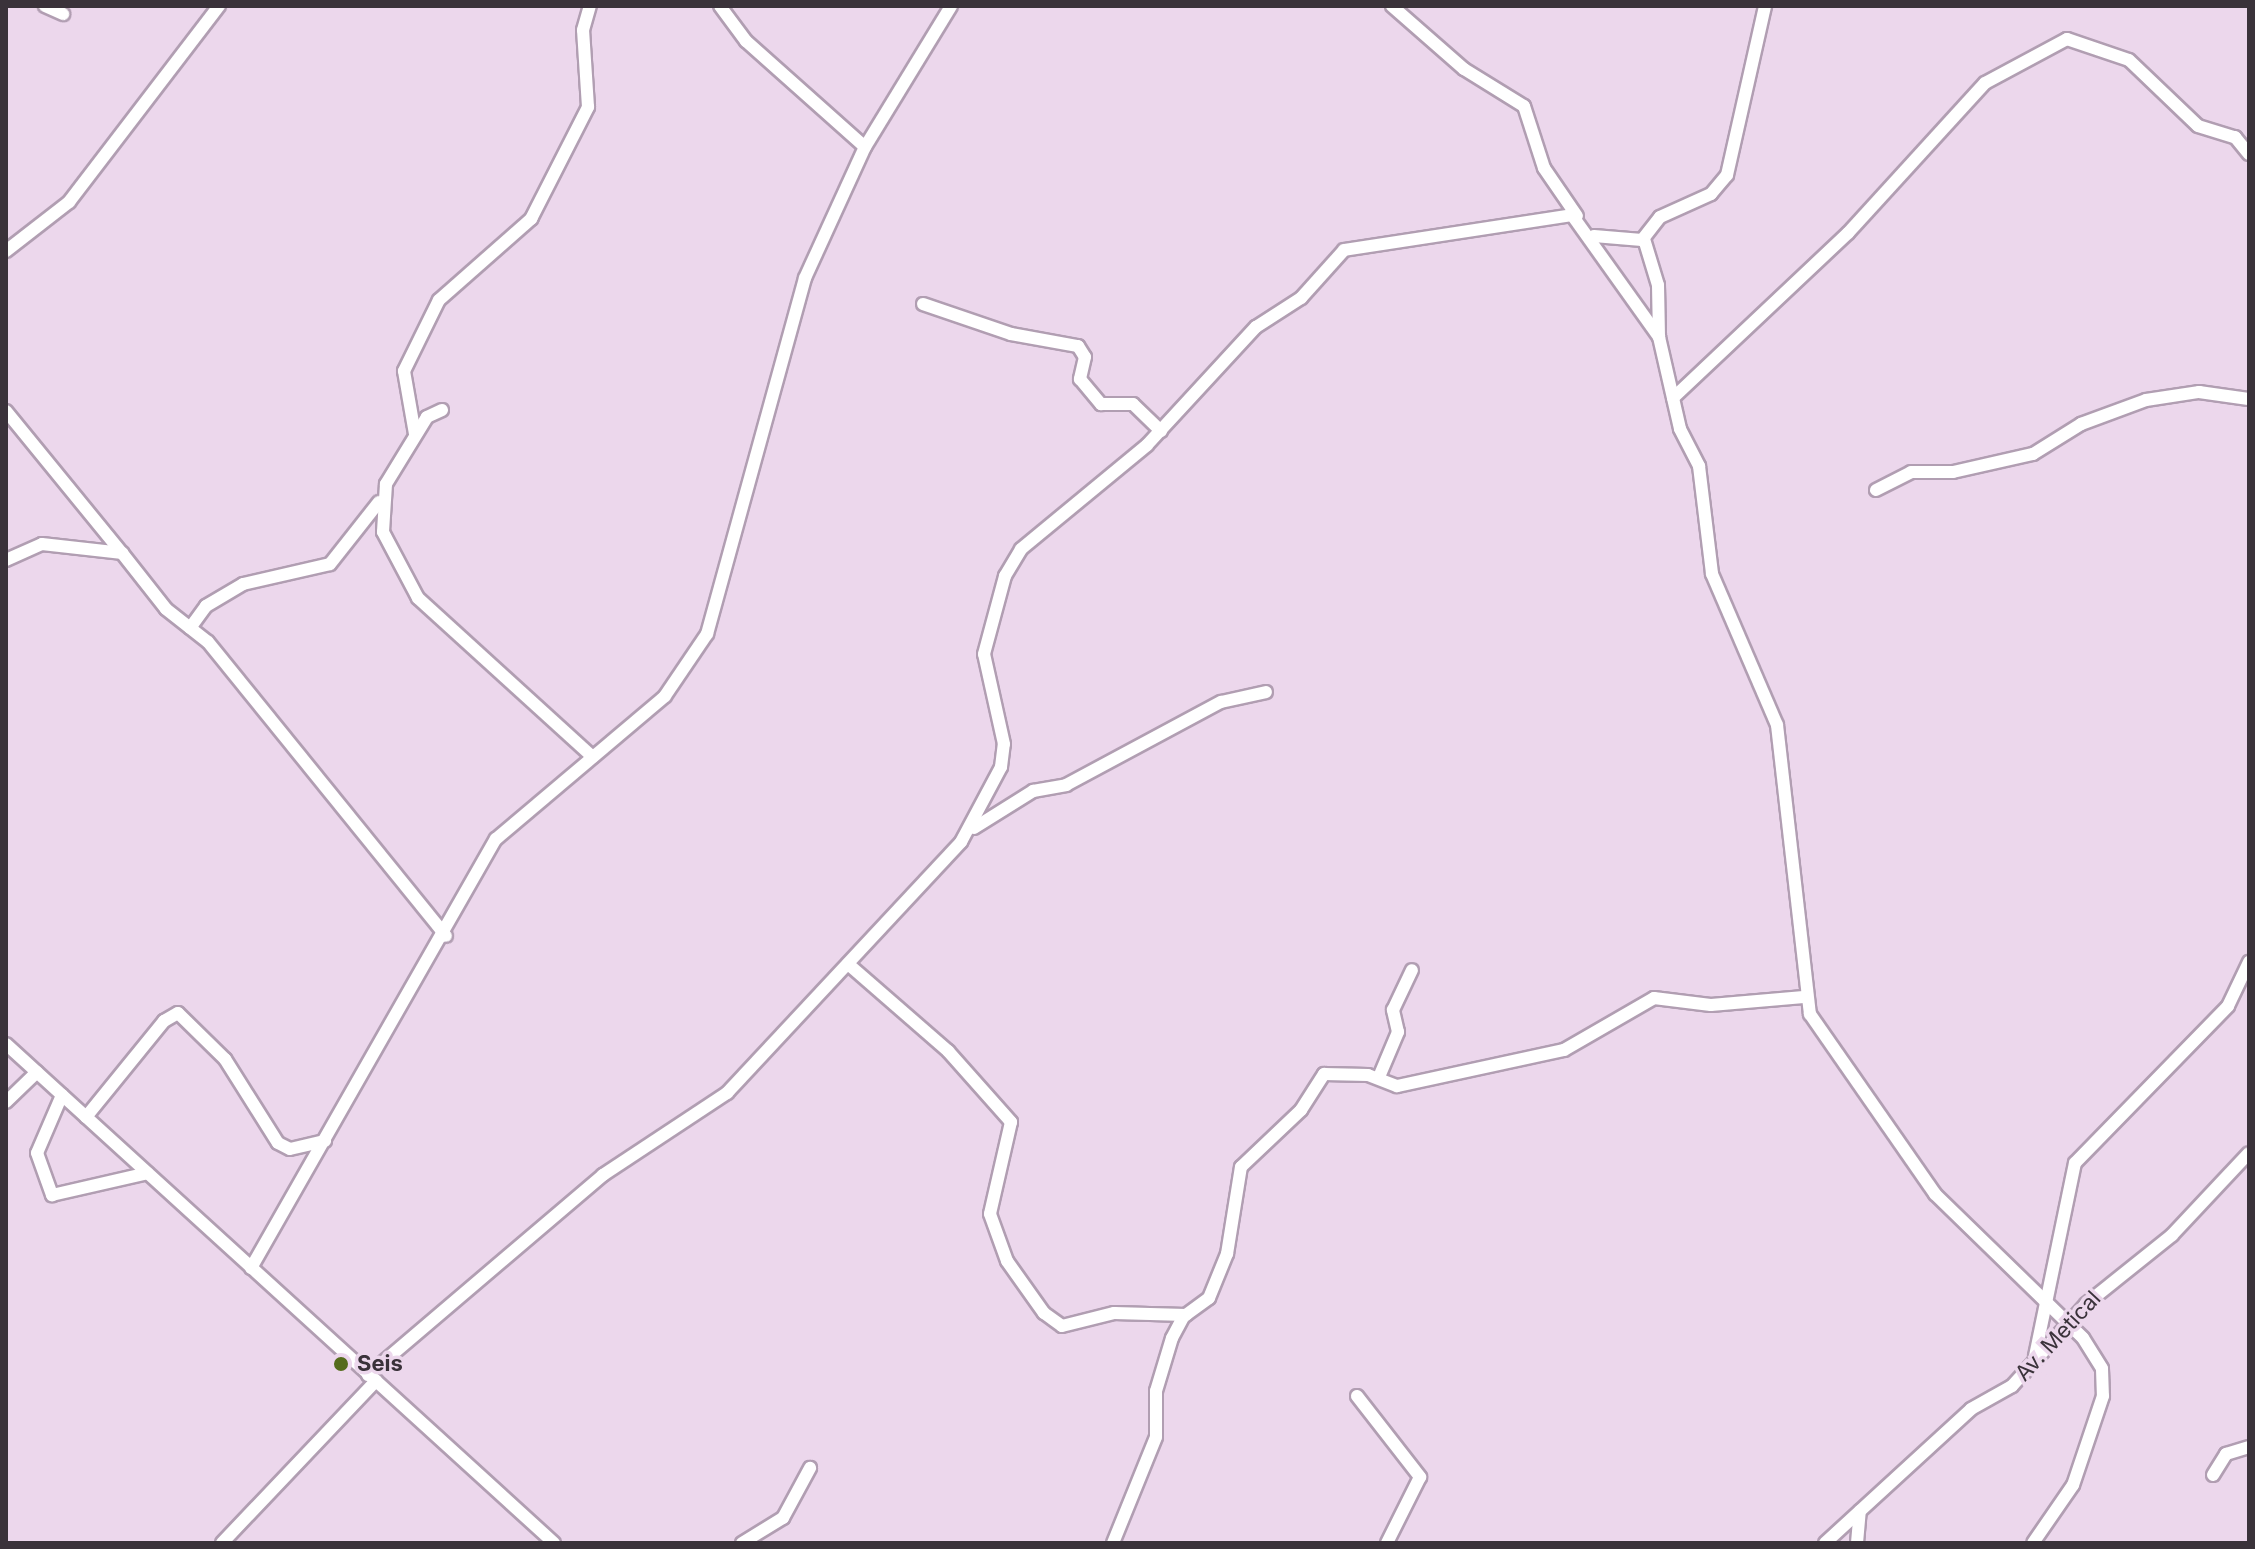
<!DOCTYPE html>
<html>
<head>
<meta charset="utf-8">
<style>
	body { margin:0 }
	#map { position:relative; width:2255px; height:1549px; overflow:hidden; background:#ecd7ec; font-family:Inter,sans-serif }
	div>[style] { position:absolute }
	.roads { filter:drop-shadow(2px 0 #b19eb2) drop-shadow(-2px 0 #b19eb2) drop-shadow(0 2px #b19eb2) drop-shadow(0 -2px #b19eb2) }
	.minor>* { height:12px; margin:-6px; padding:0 6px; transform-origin:6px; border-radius:6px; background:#fff }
	.dots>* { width:22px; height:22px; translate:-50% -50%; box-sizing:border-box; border:4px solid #ecd7ec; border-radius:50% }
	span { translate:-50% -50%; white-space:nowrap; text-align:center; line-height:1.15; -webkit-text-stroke:7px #ecd7ec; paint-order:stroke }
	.street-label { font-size:22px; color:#3a323a }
	.poi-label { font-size:22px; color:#3a323a; font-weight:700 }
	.left { translate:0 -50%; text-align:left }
	.frame { position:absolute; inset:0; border:8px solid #3a323a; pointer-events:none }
</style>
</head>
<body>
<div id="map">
	<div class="roads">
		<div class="minor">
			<div style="left:45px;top:6px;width:20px;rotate:24deg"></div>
			<div style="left:720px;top:6px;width:44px;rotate:53.4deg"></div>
			<div style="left:746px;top:41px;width:159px;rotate:41.7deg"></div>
			<div style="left:1392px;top:6px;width:96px;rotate:41.2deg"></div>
			<div style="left:1464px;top:69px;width:70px;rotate:31.7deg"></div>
			<div style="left:1524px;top:106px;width:65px;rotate:72.1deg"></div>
			<div style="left:1544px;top:168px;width:58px;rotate:55.5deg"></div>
			<div style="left:1594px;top:236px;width:48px;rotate:4.8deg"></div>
			<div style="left:1642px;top:240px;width:29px;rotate:-52deg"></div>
			<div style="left:1660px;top:217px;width:56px;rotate:-24.3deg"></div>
			<div style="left:1711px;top:194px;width:25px;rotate:-50deg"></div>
			<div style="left:1727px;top:175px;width:173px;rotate:-77.3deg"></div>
			<div style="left:1644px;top:239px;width:48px;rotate:73.1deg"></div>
			<div style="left:1658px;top:285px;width:52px;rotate:88.9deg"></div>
			<div style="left:6px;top:251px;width:80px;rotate:-37.9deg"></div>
			<div style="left:69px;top:202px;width:247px;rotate:-52.6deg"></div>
			<div style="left:923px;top:304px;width:93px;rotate:18.8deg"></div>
			<div style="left:1011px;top:334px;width:68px;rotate:10.2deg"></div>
			<div style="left:1078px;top:346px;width:13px;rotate:58deg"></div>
			<div style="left:1085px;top:357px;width:23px;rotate:103deg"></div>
			<div style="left:1080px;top:379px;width:33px;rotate:50deg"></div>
			<div style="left:1101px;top:404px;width:32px"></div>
			<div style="left:1133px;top:404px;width:39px;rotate:44deg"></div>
			<div style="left:1673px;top:398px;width:241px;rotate:-43.3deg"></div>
			<div style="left:1848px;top:233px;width:203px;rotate:-47.6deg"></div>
			<div style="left:1985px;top:83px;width:93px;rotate:-28.2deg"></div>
			<div style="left:2067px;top:39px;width:65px;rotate:18.7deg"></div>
			<div style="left:2129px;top:60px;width:95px;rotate:43.7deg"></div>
			<div style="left:2198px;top:126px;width:39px;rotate:17deg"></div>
			<div style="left:2235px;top:137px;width:22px;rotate:51deg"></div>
			<div style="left:442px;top:410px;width:17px;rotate:155deg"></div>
			<div style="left:427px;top:417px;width:79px;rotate:121.5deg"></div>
			<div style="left:386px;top:484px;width:48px;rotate:93.6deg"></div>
			<div style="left:383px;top:532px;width:75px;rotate:62.1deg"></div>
			<div style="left:418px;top:598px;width:236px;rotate:42.3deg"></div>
			<div style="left:6px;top:411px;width:182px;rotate:50.8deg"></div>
			<div style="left:415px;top:434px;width:64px;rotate:-99.9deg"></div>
			<div style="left:404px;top:371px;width:79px;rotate:-63.8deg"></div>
			<div style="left:439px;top:300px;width:123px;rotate:-41.4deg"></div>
			<div style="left:531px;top:219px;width:126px;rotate:-63deg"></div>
			<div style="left:588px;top:107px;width:77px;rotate:-93.7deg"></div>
			<div style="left:583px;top:30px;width:25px;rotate:-74deg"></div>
			<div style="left:1876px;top:490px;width:39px;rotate:-27deg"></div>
			<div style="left:1911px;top:472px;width:42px"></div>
			<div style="left:1953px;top:472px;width:82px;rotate:-12.7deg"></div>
			<div style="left:2033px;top:454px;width:57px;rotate:-32deg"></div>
			<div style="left:2081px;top:424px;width:69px;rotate:-20.3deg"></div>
			<div style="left:2146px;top:400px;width:54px;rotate:-8.6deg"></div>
			<div style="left:2199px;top:392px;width:50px;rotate:8deg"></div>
			<div style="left:6px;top:560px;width:39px;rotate:-24deg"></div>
			<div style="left:42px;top:544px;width:81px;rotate:6.4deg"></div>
			<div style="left:122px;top:553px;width:71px;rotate:51.8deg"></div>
			<div style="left:166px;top:609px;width:53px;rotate:38.2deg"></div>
			<div style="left:208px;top:642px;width:378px;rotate:51deg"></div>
			<div style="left:190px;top:628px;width:27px;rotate:-54deg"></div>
			<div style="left:206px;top:606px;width:43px;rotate:-30.7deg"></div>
			<div style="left:243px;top:584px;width:89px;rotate:-12.9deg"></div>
			<div style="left:330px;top:564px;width:79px;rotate:-51.7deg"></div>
			<div style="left:974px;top:828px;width:70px;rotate:-32.1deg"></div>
			<div style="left:1033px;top:791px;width:34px;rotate:-10deg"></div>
			<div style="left:1066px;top:785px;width:176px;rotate:-28.2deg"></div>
			<div style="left:1221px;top:702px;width:46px;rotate:-12.5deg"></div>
			<div style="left:848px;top:964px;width:133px;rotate:41deg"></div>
			<div style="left:948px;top:1051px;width:95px;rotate:48.4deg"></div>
			<div style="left:1011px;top:1122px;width:94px;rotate:102.9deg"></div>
			<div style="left:990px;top:1214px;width:50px;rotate:70.1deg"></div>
			<div style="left:1007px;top:1261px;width:64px;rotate:54.6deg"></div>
			<div style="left:1044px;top:1313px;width:22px;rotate:36deg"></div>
			<div style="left:1062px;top:1326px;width:54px;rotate:-14deg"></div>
			<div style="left:1114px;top:1313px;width:72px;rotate:1.6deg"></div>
			<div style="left:6px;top:1044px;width:741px;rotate:42.32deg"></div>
			<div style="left:1379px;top:1077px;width:49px;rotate:-67.1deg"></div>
			<div style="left:1398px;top:1032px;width:23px;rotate:-103deg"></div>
			<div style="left:1393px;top:1010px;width:44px;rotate:-64.6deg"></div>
			<div style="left:62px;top:1095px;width:63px;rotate:113.3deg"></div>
			<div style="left:37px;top:1153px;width:45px;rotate:70.3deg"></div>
			<div style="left:52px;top:1195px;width:98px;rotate:-12.9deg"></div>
			<div style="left:6px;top:1102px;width:43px;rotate:-44.1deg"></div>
			<div style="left:86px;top:1117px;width:124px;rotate:-50.9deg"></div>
			<div style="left:164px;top:1021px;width:16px;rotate:-30deg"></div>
			<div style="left:178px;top:1013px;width:66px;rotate:44.4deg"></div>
			<div style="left:225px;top:1059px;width:99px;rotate:57.8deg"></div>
			<div style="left:278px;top:1143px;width:13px;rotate:27deg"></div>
			<div style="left:290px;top:1149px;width:36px;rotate:-13deg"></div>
			<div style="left:251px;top:1268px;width:494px;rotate:-60.3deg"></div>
			<div style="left:496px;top:839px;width:221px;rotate:-40.2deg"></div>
			<div style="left:665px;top:696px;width:75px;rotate:-55.9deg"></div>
			<div style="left:707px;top:634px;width:369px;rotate:-74.6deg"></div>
			<div style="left:805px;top:278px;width:144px;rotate:-65.4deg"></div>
			<div style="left:865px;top:147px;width:165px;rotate:-58.6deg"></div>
			<div style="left:2035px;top:1356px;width:197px;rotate:-78.3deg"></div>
			<div style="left:2075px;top:1163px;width:219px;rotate:-45.7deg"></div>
			<div style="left:2228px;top:1006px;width:49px;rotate:-64.5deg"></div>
			<div style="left:368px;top:1375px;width:309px;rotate:-40.4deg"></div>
			<div style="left:603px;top:1175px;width:149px;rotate:-33.5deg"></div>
			<div style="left:727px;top:1093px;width:343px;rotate:-47deg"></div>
			<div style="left:961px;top:842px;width:85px;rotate:-61.9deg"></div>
			<div style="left:1001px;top:767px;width:23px;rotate:-83deg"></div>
			<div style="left:1004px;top:744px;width:92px;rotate:-102.5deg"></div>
			<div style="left:984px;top:654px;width:81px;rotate:-74.9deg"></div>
			<div style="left:1005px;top:576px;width:31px;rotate:-59deg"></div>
			<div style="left:1021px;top:549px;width:163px;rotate:-39.5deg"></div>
			<div style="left:1147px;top:445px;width:161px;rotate:-47.3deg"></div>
			<div style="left:1256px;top:327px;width:54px;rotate:-32.8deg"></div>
			<div style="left:1301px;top:298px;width:64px;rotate:-48.1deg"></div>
			<div style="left:1344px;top:250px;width:231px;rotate:-8.7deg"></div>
			<div style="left:1572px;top:215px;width:150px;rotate:54.5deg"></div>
			<div style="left:1659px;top:337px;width:94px;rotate:77.1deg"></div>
			<div style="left:1680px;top:429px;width:42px;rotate:62.8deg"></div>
			<div style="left:1699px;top:466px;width:109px;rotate:83.1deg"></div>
			<div style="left:1712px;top:574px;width:164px;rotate:66.7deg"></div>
			<div style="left:1777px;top:725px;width:291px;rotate:83.5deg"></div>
			<div style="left:1810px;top:1014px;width:219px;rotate:55.2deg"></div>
			<div style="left:1935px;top:1194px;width:206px;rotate:44.2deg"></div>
			<div style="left:2083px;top:1338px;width:36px;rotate:58deg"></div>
			<div style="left:2102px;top:1369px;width:27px;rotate:88deg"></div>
			<div style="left:2103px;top:1396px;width:94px;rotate:108.6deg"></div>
			<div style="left:2073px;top:1485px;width:70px;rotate:124.6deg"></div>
			<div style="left:1357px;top:1396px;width:103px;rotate:52.1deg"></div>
			<div style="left:1420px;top:1477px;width:74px;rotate:116.6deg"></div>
			<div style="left:2213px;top:1475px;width:25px;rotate:-58deg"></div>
			<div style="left:2226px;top:1454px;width:24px;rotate:-17deg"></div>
			<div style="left:222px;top:1543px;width:224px;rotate:-46.5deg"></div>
			<div style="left:742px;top:1543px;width:48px;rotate:-31.4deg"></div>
			<div style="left:783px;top:1518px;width:57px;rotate:-61.6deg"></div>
			<div style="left:1113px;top:1543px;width:114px;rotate:-67.9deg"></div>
			<div style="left:1156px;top:1437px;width:46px;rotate:-90deg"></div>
			<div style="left:1156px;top:1391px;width:55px;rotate:-73.2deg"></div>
			<div style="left:1172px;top:1338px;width:24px;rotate:-62deg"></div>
			<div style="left:1183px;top:1317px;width:32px;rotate:-36deg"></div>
			<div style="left:1209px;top:1298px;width:48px;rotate:-67.8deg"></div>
			<div style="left:1227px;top:1254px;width:88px;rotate:-80.9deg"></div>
			<div style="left:1241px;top:1167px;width:83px;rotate:-43.5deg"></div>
			<div style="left:1301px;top:1110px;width:43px;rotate:-57.4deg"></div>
			<div style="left:1324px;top:1074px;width:44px;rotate:1.3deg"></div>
			<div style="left:1368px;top:1075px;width:31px;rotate:21deg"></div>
			<div style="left:1397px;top:1086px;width:171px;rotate:-12.2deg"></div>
			<div style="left:1564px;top:1050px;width:104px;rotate:-30deg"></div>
			<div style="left:1654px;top:998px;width:57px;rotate:7deg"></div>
			<div style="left:1711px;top:1005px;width:93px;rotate:-4.9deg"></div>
			<div style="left:1825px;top:1543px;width:198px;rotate:-42.5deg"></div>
			<div style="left:1971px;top:1409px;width:47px;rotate:-29.3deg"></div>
			<div style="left:2012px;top:1386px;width:110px;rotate:-47.9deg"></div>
			<div style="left:2086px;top:1304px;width:110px;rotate:-38.7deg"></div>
			<div style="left:2172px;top:1235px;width:112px;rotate:-46.8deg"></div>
			<div style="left:1857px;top:1543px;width:32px;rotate:-85deg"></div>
		</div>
	</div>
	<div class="dots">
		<div style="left:341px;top:1364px;background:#556c1c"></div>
	</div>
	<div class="street-label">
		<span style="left:2058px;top:1336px;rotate:-47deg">Av. Metical</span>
	</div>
	<div class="poi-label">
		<span class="left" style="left:357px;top:1364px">Seis</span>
	</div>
	<div class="frame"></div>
</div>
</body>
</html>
